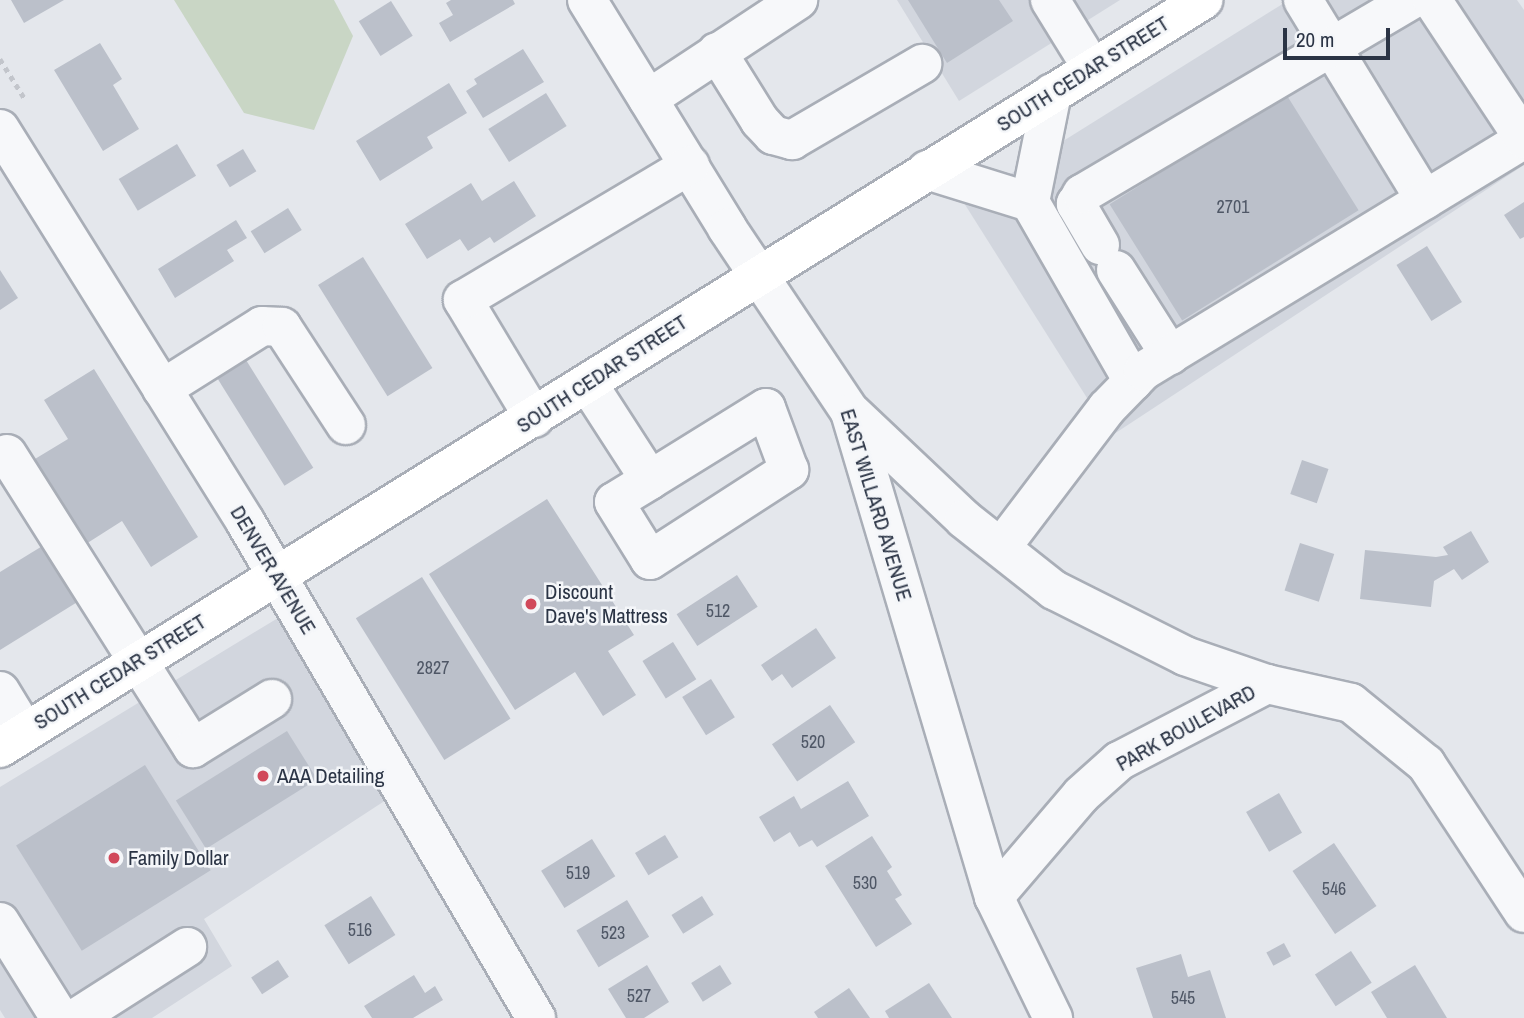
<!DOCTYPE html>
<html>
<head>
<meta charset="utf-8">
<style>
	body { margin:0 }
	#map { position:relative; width:1524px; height:1018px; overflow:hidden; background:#e4e7ec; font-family:"Archivo Narrow",sans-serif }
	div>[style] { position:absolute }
	.built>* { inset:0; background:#d2d6de }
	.green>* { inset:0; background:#c9d6c5 }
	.building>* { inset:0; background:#bbc0ca; transform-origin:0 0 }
	.path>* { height:4.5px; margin-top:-2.25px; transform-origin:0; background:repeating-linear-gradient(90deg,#c2c5cb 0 5px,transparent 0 10px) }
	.roads { filter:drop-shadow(2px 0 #a9aeb7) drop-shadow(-2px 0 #a9aeb7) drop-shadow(0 2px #a9aeb7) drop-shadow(0 -2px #a9aeb7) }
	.minor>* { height:38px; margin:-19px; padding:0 19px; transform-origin:19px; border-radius:19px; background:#f7f8fa }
	.major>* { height:38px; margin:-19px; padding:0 19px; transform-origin:19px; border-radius:19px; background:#fff }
	.dots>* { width:19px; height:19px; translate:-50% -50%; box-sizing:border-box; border:4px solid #f4f6f9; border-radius:50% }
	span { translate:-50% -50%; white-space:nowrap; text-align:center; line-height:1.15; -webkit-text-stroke:5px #f4f6f9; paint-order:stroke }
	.number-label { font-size:18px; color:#4f5766 }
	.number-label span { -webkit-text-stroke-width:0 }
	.street-label { font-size:21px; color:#2b3445 }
	.poi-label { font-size:21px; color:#2b3445 }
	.left { translate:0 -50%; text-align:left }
	.scale { position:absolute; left:1283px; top:28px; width:107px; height:32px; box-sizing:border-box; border:4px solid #2b3445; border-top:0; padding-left:9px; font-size:21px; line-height:24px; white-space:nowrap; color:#2b3445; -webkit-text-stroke:5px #f4f6f9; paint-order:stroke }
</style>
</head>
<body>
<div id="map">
	<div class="built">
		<div style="clip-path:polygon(897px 0,1120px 0,959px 101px)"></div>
		<div style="clip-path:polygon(1289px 0,1517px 0,1524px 10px,1524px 165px,1111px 436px,964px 203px)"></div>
		<div style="clip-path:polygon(278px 618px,386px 800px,204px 919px,232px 966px,152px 1018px,5px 1018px,0 1010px,0 787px)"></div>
	</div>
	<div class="green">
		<div style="clip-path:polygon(174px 0,334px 0,353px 36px,314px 130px,244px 113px)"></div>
	</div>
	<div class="building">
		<div style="clip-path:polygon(11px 0,64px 0,24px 23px)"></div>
		<div style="clip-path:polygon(451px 0,513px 0,515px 4px,450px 42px,439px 23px,453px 15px,446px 3px)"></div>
		<div style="clip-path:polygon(908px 0,999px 0,1013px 21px,947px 63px)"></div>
		<div style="left:391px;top:1px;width:41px;height:38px;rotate:58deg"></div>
		<div style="clip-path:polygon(100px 43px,122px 79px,113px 85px,139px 129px,103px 151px,54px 70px)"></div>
		<div style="clip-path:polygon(523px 49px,544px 82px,483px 118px,466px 91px,477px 84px,474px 79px)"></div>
		<div style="clip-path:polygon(449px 83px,467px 113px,427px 137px,433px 148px,380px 181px,356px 141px)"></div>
		<div style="left:546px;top:93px;width:39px;height:68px;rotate:58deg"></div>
		<div style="left:1286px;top:94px;width:137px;height:208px;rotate:58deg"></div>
		<div style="left:177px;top:144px;width:37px;height:68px;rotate:59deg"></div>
		<div style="left:243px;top:149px;width:26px;height:31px;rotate:59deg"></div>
		<div style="clip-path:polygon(514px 181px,536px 216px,494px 243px,490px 237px,468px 251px,460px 239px,427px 259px,405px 224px,471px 183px,482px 201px)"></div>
		<div style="clip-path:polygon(1524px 202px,1524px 237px,1520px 239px,1504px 215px)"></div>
		<div style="left:288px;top:208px;width:26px;height:44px;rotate:58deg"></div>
		<div style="clip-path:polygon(236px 220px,247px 238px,227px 250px,234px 261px,175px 298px,158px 269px)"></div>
		<div style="left:1427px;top:246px;width:66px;height:36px;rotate:58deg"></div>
		<div style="left:363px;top:257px;width:131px;height:53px;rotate:58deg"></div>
		<div style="clip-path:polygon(0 270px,18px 298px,0 310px)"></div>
		<div style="left:246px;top:360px;width:127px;height:34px;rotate:58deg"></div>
		<div style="clip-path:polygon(94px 369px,198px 537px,151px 567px,122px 521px,78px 549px,25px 465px,68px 439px,44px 400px)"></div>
		<div style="left:1302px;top:460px;width:28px;height:36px;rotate:19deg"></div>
		<div style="clip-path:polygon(547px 499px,634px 635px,608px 651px,636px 695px,603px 716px,575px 672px,515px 710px,429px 574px)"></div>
		<div style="clip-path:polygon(1471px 531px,1489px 562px,1462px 580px,1454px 569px,1434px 581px,1431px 607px,1360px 599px,1365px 550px,1436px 557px,1448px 555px,1443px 547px)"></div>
		<div style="left:1300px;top:543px;width:36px;height:50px;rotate:18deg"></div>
		<div style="clip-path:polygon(44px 545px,79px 601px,0 650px,0 572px)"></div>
		<div style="left:737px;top:575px;width:38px;height:72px;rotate:57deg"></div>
		<div style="left:422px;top:577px;width:167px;height:78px;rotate:58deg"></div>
		<div style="clip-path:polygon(816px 628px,836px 658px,792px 688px,782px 674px,772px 681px,761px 665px)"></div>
		<div style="left:673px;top:642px;width:44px;height:36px;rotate:58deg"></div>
		<div style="left:711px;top:679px;width:45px;height:34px;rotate:58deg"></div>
		<div style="left:830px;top:705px;width:45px;height:70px;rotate:56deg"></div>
		<div style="left:287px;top:731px;width:57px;height:131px;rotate:58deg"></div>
		<div style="left:145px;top:765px;width:124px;height:152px;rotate:58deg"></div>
		<div style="clip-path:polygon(848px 781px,869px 816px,817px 847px,812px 840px,799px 847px,790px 832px,774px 842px,759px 817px,794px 796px,801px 809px)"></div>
		<div style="left:1279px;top:793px;width:46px;height:38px;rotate:60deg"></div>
		<div style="left:665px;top:835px;width:26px;height:35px;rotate:59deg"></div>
		<div style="clip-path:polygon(872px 836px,892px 867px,887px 871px,902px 895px,895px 899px,912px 924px,876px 947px,825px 866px)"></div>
		<div style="left:592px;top:839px;width:44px;height:60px;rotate:58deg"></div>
		<div style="left:1334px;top:843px;width:76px;height:50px;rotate:56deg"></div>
		<div style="left:371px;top:896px;width:46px;height:55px;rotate:58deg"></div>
		<div style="left:702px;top:896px;width:22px;height:36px;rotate:58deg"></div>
		<div style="left:627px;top:900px;width:43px;height:59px;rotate:59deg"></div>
		<div style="left:1284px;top:943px;width:15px;height:20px;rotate:62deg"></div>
		<div style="left:1351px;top:951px;width:38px;height:43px;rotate:57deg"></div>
		<div style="clip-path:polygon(1181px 954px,1188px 977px,1210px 970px,1226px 1018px,1153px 1018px,1136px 968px)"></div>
		<div style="left:278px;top:960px;width:20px;height:32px;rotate:57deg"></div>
		<div style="clip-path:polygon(647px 965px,669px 1002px,644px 1018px,626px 1018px,608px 989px)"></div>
		<div style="left:720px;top:965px;width:22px;height:34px;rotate:58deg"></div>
		<div style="clip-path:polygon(1415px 965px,1447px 1018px,1387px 1018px,1371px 992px)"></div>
		<div style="clip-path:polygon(414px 975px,425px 993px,435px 986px,443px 1000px,413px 1018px,372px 1018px,364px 1006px)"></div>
		<div style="clip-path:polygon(929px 983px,952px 1018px,889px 1018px,885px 1011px)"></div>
		<div style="clip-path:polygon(849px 988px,870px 1018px,818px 1018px,814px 1012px)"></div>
	</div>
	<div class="path">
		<div style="left:0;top:59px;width:47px;rotate:58deg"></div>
	</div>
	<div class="roads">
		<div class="minor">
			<div style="left:587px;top:0;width:268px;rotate:58.4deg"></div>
			<div style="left:727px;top:228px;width:221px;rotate:56.2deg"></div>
			<div style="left:850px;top:412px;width:506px;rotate:73.46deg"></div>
			<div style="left:994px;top:897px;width:135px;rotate:64deg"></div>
			<div style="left:1050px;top:0;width:80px;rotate:58.3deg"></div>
			<div style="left:1303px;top:0;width:234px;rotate:58.6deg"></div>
			<div style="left:717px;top:52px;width:81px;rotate:58.1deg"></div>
			<div style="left:760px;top:121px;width:19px;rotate:47deg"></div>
			<div style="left:773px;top:135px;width:20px;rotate:15deg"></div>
			<div style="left:792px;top:140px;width:151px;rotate:-30.3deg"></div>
			<div style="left:648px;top:99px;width:180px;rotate:-33.4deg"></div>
			<div style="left:0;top:129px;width:464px;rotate:58deg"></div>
			<div style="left:246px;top:523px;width:574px;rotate:59.64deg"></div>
			<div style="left:927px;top:170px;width:108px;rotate:17.3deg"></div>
			<div style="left:1030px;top:202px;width:111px;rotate:-78.6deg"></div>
			<div style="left:1030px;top:202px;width:207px;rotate:60.1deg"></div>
			<div style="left:1100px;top:245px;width:48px;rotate:-120.3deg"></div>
			<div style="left:1076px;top:204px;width:12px;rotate:-59deg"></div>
			<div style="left:1082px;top:194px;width:382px;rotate:-30.5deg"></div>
			<div style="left:1116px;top:270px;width:101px;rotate:57.6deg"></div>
			<div style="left:588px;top:384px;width:114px;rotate:57.1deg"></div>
			<div style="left:650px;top:480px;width:42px;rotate:148.6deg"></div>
			<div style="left:614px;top:502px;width:68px;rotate:58.2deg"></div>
			<div style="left:650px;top:560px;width:166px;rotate:-32.9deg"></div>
			<div style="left:789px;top:470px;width:66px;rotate:-110.4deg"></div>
			<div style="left:766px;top:408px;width:137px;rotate:148.2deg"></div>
			<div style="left:162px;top:389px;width:118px;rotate:-32.2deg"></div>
			<div style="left:262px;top:326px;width:20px;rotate:3deg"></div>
			<div style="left:282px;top:327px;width:117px;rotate:56.9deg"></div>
			<div style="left:852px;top:413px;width:154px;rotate:43.4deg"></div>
			<div style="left:964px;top:519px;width:115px;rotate:38.3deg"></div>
			<div style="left:1054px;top:590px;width:147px;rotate:26.7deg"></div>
			<div style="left:1185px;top:656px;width:87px;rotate:18.9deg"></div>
			<div style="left:1267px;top:684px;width:86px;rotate:12.7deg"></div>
			<div style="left:1351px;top:703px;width:97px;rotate:39.1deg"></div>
			<div style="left:1426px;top:764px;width:178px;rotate:56.7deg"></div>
			<div style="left:534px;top:418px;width:138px;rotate:-121deg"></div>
			<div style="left:463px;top:300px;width:264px;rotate:-30.7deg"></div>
			<div style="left:7px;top:454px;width:348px;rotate:57.7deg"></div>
			<div style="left:193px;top:748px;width:93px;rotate:-31.8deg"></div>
			<div style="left:1003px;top:545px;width:172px;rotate:-52.8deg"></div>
			<div style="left:1107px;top:408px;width:52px;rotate:-45.8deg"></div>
			<div style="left:1143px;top:371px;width:446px;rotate:-31.3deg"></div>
			<div style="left:1524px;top:139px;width:167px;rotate:-123.5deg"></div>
			<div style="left:0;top:691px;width:48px;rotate:58.6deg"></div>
			<div style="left:994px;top:897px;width:134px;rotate:-49.5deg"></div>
			<div style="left:1081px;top:795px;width:51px;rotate:-41.8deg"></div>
			<div style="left:1119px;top:761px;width:167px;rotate:-27.5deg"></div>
			<div style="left:0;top:922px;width:113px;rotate:58deg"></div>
			<div style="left:76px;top:1018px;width:132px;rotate:-32.6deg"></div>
		</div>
		<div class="major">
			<div style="left:0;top:748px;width:1417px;rotate:-31.87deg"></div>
		</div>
	</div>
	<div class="dots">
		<div style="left:531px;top:604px;background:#d1495b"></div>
		<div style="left:263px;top:776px;background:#d1495b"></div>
		<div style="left:114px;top:858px;background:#d1495b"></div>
	</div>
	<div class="number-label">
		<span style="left:1233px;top:207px">2701</span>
		<span style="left:718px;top:611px">512</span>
		<span style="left:433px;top:668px">2827</span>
		<span style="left:813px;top:742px">520</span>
		<span style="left:578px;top:873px">519</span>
		<span style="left:865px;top:883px">530</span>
		<span style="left:1334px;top:889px">546</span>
		<span style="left:360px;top:930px">516</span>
		<span style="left:613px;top:933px">523</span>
		<span style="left:639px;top:996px">527</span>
		<span style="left:1183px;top:998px">545</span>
	</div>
	<div class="street-label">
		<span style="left:1083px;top:74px;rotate:-32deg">SOUTH CEDAR STREET</span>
		<span style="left:602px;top:374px;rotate:-33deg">SOUTH CEDAR STREET</span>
		<span style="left:876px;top:505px;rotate:73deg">EAST WILLARD AVENUE</span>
		<span style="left:273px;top:570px;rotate:59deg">DENVER AVENUE</span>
		<span style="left:120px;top:672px;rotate:-32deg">SOUTH CEDAR STREET</span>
		<span style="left:1186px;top:728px;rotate:-29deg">PARK BOULEVARD</span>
	</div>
	<div class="poi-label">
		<span class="left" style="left:545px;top:604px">Discount<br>Dave's Mattress</span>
		<span class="left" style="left:277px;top:776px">AAA Detailing</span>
		<span class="left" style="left:128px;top:858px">Family Dollar</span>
	</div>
	<div class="scale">20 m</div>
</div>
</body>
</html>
